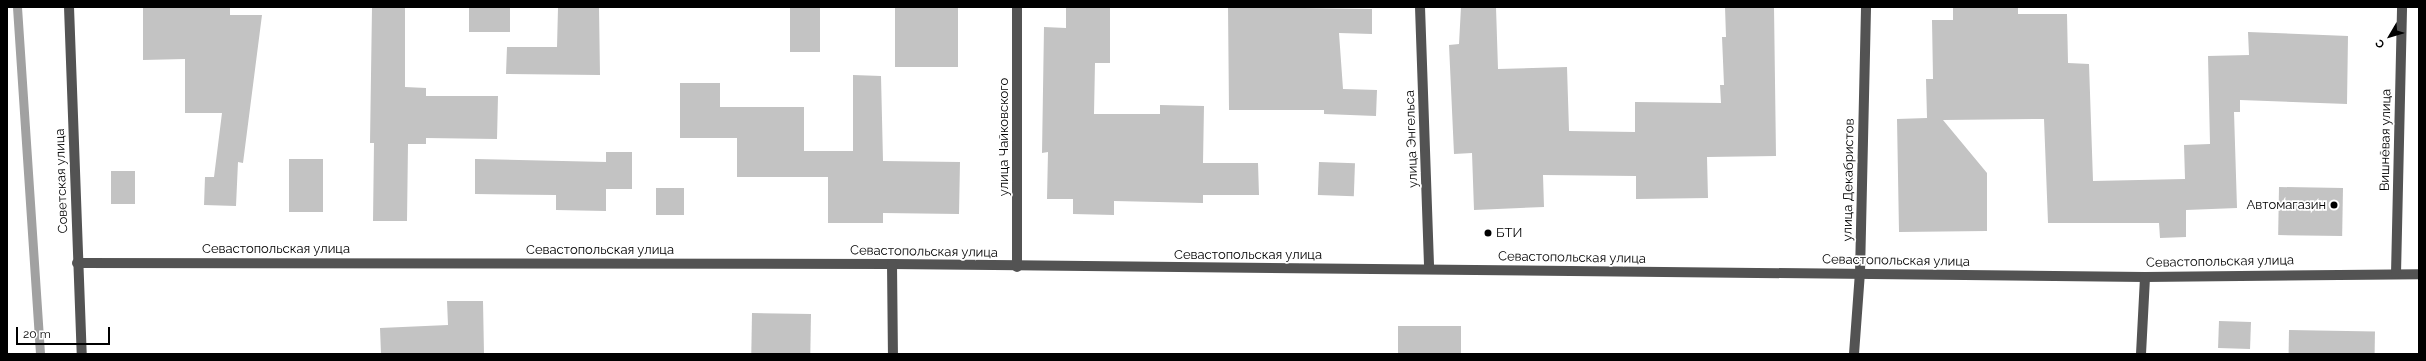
<!DOCTYPE html>
<html>
<head>
<meta charset="utf-8">
<style>
	body { margin:0 }
	#map { position:relative; width:2426px; height:361px; overflow:hidden; background:#fff; font-family:Raleway,sans-serif }
	div>[style] { position:absolute }
	.stream>* { height:9px; margin:-4.5px; padding:0 4.5px; transform-origin:4.5px; border-radius:4.5px; background:#a1a1a1 }
	.building>* { inset:0; background:#c3c3c3; transform-origin:0 0 }
	.minor>* { height:10px; margin:-5px; padding:0 5px; transform-origin:5px; border-radius:5px; background:#535353 }
	.dots>* { width:11px; height:11px; translate:-50% -50%; box-sizing:border-box; border:2px solid #fff; border-radius:50% }
	span { translate:-50% -50%; white-space:nowrap; text-align:center; line-height:1.15; -webkit-text-stroke:3.5px #fff; paint-order:stroke }
	.street-label { font-size:13px; color:#000 }
	.poi-label { font-size:13px; color:#000 }
	.right { translate:-100% -50%; text-align:right }
	.left { translate:0 -50%; text-align:left }
	.frame { position:absolute; inset:0; border:8px solid #000; pointer-events:none }
	.north { position:absolute; left:2370px; top:16px; width:40px; height:40px; -webkit-text-stroke:3px #fff; paint-order:stroke; rotate:232deg; font-size:11px; font-weight:700; line-height:16px; text-align:center; color:#000 }
	.north::after { content:''; display:block; margin:auto; width:14px; height:18px; background:#000; clip-path:polygon(50% 0,100% 100%,50% 72%,0 100%) }
	.scale { position:absolute; left:16px; top:327px; width:94px; height:18px; box-sizing:border-box; border:2px solid #000; border-top:0; padding-left:5px; font-size:12px; line-height:14px; white-space:nowrap; color:#000; -webkit-text-stroke:3px #fff; paint-order:stroke }
</style>
</head>
<body>
<div id="map">
	<div class="stream">
		<div style="left:17px;top:7px;width:348px;rotate:86.2deg"></div>
	</div>
	<div class="building">
		<div style="clip-path:polygon(143px 7px,230px 7px,230px 15px,262px 15px,243px 163px,238px 162px,236px 206px,204px 205px,205px 177px,214px 177px,222px 113px,185px 113px,185px 59px,143px 60px)"></div>
		<div style="clip-path:polygon(372px 7px,405px 7px,405px 87px,426px 88px,426px 96px,498px 96px,497px 139px,426px 138px,426px 144px,408px 144px,407px 221px,373px 221px,374px 143px,370px 143px)"></div>
		<div style="left:469px;top:7px;width:41px;height:25px"></div>
		<div style="left:790px;top:7px;width:30px;height:45px"></div>
		<div style="left:895px;top:7px;width:63px;height:60px"></div>
		<div style="clip-path:polygon(1066px 7px,1110px 7px,1110px 63px,1095px 63px,1094px 114px,1160px 114px,1160px 105px,1204px 106px,1203px 163px,1258px 163px,1259px 195px,1203px 195px,1203px 203px,1114px 201px,1114px 215px,1073px 214px,1073px 199px,1047px 199px,1048px 152px,1042px 153px,1044px 27px,1066px 28px)"></div>
		<div style="clip-path:polygon(1228px 7px,1372px 9px,1372px 34px,1339px 33px,1343px 89px,1377px 90px,1376px 116px,1324px 114px,1324px 110px,1229px 110px)"></div>
		<div style="clip-path:polygon(1461px 7px,1496px 7px,1498px 69px,1567px 67px,1569px 131px,1635px 132px,1635px 102px,1721px 103px,1720px 85px,1724px 85px,1722px 37px,1726px 37px,1725px 7px,1774px 7px,1776px 156px,1707px 157px,1708px 198px,1636px 199px,1636px 176px,1543px 175px,1544px 207px,1474px 210px,1472px 153px,1454px 154px,1449px 45px,1459px 44px)"></div>
		<div style="clip-path:polygon(1953px 7px,2018px 7px,2018px 14px,2067px 14px,2068px 63px,2089px 64px,2093px 181px,2185px 179px,2184px 145px,2210px 144px,2208px 56px,2249px 55px,2248px 32px,2348px 36px,2347px 104px,2240px 100px,2240px 112px,2234px 112px,2237px 208px,2186px 210px,2186px 237px,2160px 238px,2159px 223px,2048px 223px,2044px 119px,1943px 120px,1987px 173px,1987px 231px,1899px 232px,1897px 119px,1927px 118px,1926px 79px,1933px 79px,1932px 20px,1953px 20px)"></div>
		<div style="clip-path:polygon(558px 8px,599px 8px,600px 75px,506px 74px,507px 47px,557px 47px)"></div>
		<div style="clip-path:polygon(853px 75px,881px 76px,883px 161px,960px 162px,959px 214px,883px 213px,883px 223px,828px 223px,828px 177px,737px 177px,737px 138px,680px 138px,680px 83px,720px 83px,720px 107px,804px 107px,804px 151px,853px 151px)"></div>
		<div style="clip-path:polygon(606px 152px,632px 152px,632px 189px,606px 189px,606px 211px,556px 210px,556px 195px,475px 194px,475px 159px,606px 162px)"></div>
		<div style="left:289px;top:159px;width:34px;height:53px"></div>
		<div style="left:1319px;top:162px;width:36px;height:33px;rotate:2deg"></div>
		<div style="left:111px;top:171px;width:24px;height:33px"></div>
		<div style="left:2279px;top:187px;width:64px;height:48px;rotate:1deg"></div>
		<div style="left:656px;top:188px;width:28px;height:27px"></div>
		<div style="clip-path:polygon(447px 301px,483px 301px,484px 354px,381px 354px,380px 328px,448px 325px)"></div>
		<div style="left:752px;top:313px;width:59px;height:41px;rotate:1deg"></div>
		<div style="left:2219px;top:321px;width:32px;height:27px;rotate:2deg"></div>
		<div style="left:1398px;top:326px;width:63px;height:28px"></div>
		<div style="left:2289px;top:330px;width:86px;height:24px;rotate:1deg"></div>
	</div>
	<div class="minor">
		<div style="left:69px;top:7px;width:347px;rotate:87.9deg"></div>
		<div style="left:1420px;top:7px;width:262px;rotate:88deg"></div>
		<div style="left:77px;top:263px;width:815px;rotate:0.07deg"></div>
		<div style="left:892px;top:264px;width:1253px;rotate:0.59deg"></div>
		<div style="left:2145px;top:277px;width:274px;rotate:-0.6deg"></div>
		<div style="left:892px;top:264px;width:90px;rotate:89.4deg"></div>
		<div style="left:1017px;top:267px;width:260px;rotate:-90deg"></div>
		<div style="left:2396px;top:274px;width:267px;rotate:-88.7deg"></div>
		<div style="left:1854px;top:354px;width:81px;rotate:-85.8deg"></div>
		<div style="left:1860px;top:273px;width:266px;rotate:-88.7deg"></div>
		<div style="left:2141px;top:354px;width:77px;rotate:-87deg"></div>
	</div>
	<div class="dots">
		<div style="left:2334px;top:205px;background:#000"></div>
		<div style="left:1488px;top:233px;background:#000"></div>
	</div>
	<div class="street-label">
		<span style="left:1004px;top:137px;rotate:-90deg">улица Чайковского</span>
		<span style="left:1412px;top:139px;rotate:-92deg">улица Энгельса</span>
		<span style="left:2386px;top:140px;rotate:-89deg">Вишнёвая улица</span>
		<span style="left:1849px;top:180px;rotate:-89deg">улица Декабристов</span>
		<span style="left:62px;top:181px;rotate:-92deg">Советская улица</span>
		<span style="left:276px;top:249px">Севастопольская улица</span>
		<span style="left:600px;top:250px">Севастопольская улица</span>
		<span style="left:924px;top:252px;rotate:1deg">Севастопольская улица</span>
		<span style="left:1248px;top:255px">Севастопольская улица</span>
		<span style="left:1572px;top:258px;rotate:1deg">Севастопольская улица</span>
		<span style="left:1896px;top:261px;rotate:1deg">Севастопольская улица</span>
		<span style="left:2220px;top:262px;rotate:-1deg">Севастопольская улица</span>
	</div>
	<div class="poi-label">
		<span class="right" style="left:2326px;top:205px">Автомагазин</span>
		<span class="left" style="left:1496px;top:233px">БТИ</span>
	</div>
	<div class="frame"></div>
	<div class="north">С</div>
	<div class="scale">20 m</div>
</div>
</body>
</html>
